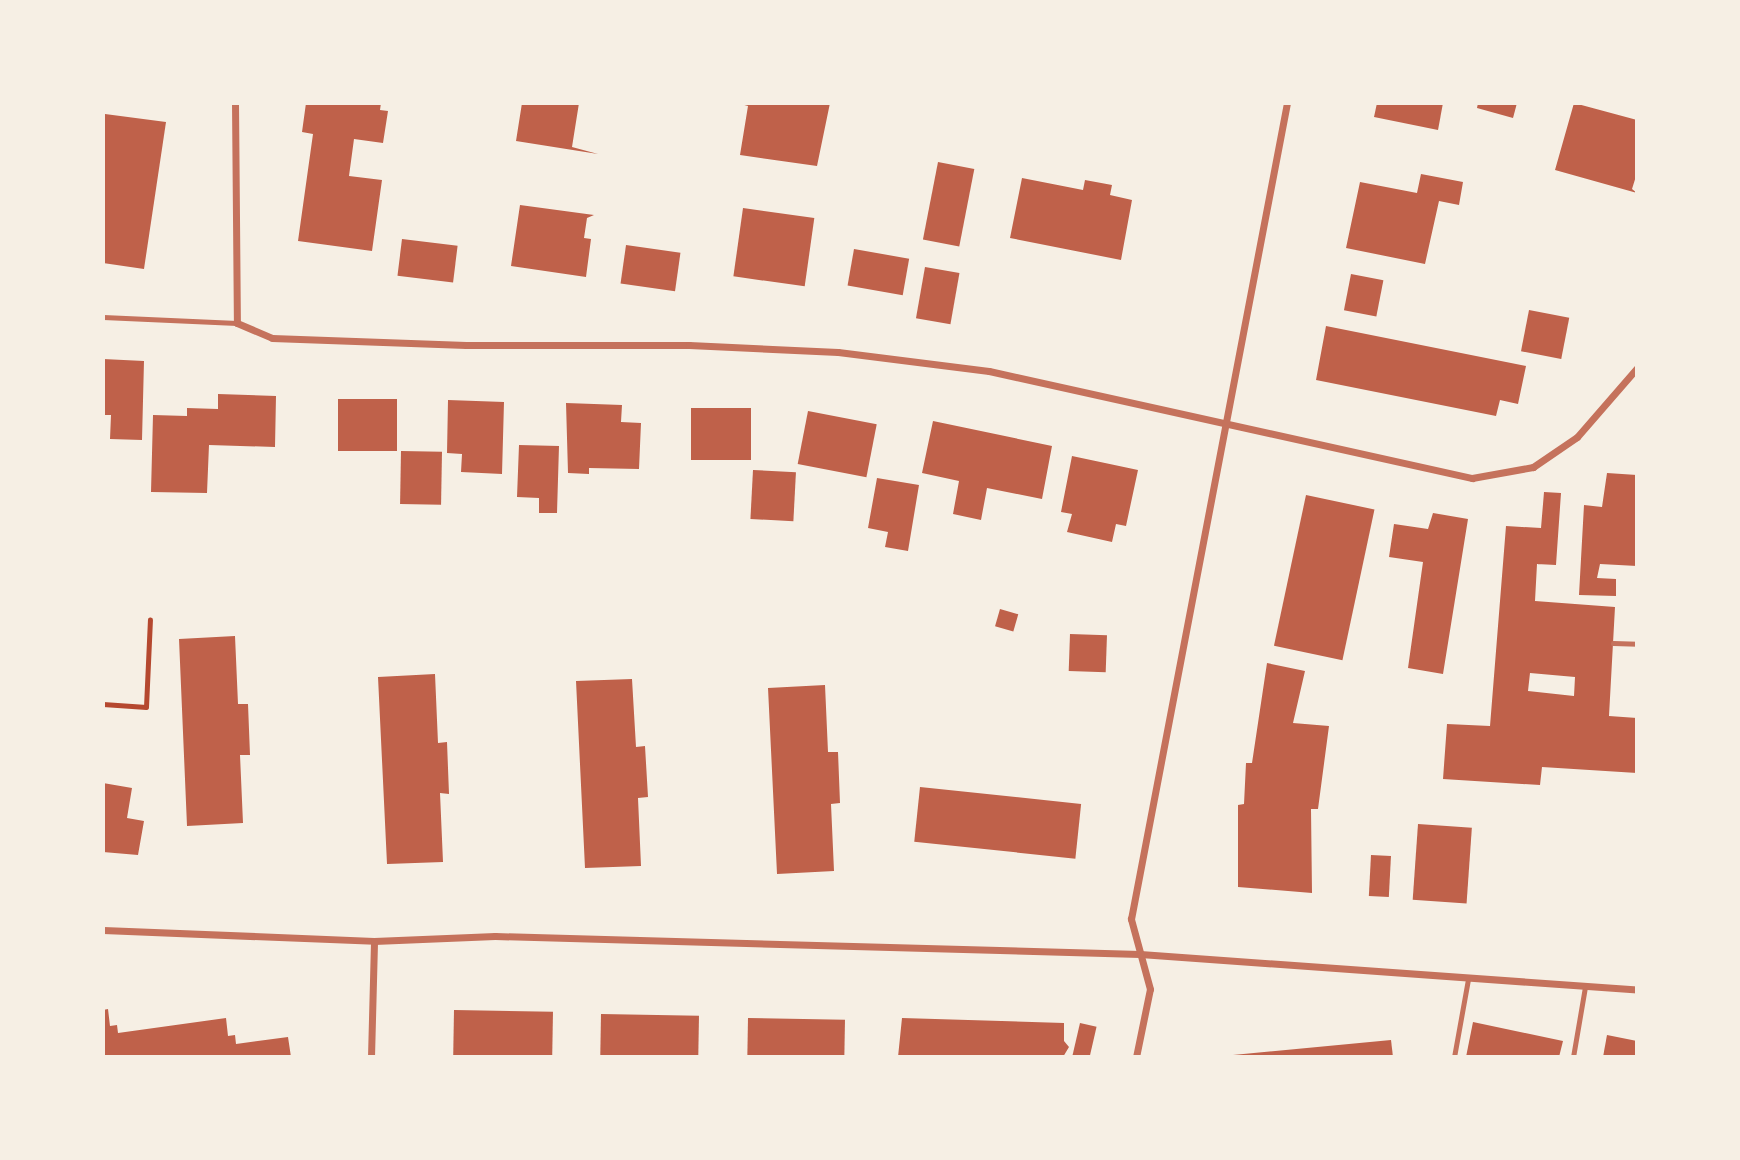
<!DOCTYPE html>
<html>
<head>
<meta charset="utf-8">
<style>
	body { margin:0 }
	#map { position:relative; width:1740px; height:1160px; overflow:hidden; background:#f6efe4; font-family:"Sofia Sans Condensed",sans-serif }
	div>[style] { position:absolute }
	.building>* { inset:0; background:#bf614a; transform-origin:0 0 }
	.path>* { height:4.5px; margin:-2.25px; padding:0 2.25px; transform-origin:2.25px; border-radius:2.25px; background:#b5482f }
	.service>* { height:5px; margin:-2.5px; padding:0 2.5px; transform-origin:2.5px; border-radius:2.5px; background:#c5725c }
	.minor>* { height:7px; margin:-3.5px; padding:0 3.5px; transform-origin:3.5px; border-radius:3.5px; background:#c5725c }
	span { translate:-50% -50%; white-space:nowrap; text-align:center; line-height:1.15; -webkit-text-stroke:5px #f6efe4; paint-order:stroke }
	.frame { position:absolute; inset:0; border:105px solid #f6efe4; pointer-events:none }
</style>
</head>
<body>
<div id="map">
	<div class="building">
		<div style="clip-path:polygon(306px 103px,381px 103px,380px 110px,388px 111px,383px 143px,354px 139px,349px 176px,382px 180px,372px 251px,298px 241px,313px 134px,302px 132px)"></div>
		<div style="clip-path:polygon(522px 103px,579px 103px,572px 147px,598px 154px,516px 141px)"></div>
		<div style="clip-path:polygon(830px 103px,817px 166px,740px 155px,748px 106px,737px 103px)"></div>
		<div style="clip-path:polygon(1377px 103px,1443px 103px,1438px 130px,1374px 117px)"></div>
		<div style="clip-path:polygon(1478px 103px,1517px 103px,1513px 118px,1477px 108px)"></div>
		<div style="clip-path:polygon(1574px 103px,1637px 120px,1637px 173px,1632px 189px,1637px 193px,1555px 170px)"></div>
		<div style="clip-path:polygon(105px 114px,166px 122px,144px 269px,103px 263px)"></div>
		<div style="left:938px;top:162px;width:37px;height:79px;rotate:11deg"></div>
		<div style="clip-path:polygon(1421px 174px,1463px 182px,1459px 205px,1439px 201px,1425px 264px,1346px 248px,1360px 182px,1417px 193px)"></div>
		<div style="clip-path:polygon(1022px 178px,1083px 190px,1085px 180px,1112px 185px,1110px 195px,1132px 200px,1121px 260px,1010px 238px)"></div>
		<div style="clip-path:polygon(520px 205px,594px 215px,587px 218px,584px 238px,591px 239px,586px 277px,511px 266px)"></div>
		<div style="left:743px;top:208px;width:72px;height:69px;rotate:8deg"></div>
		<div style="left:402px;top:239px;width:56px;height:37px;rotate:7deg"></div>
		<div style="left:626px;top:245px;width:55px;height:39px;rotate:8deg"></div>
		<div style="left:854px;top:249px;width:56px;height:37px;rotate:10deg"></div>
		<div style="left:925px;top:267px;width:35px;height:52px;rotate:10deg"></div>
		<div style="left:1351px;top:274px;width:33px;height:37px;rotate:11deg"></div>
		<div style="left:1529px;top:310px;width:41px;height:42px;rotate:11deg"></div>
		<div style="clip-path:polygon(1326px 326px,1526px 366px,1518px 404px,1500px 400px,1496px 416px,1316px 380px)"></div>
		<div style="clip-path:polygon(103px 359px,144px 361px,142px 440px,110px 439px,111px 415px,103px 415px)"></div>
		<div style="clip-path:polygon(218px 394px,276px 396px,275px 447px,209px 445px,207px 493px,151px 492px,153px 415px,187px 416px,187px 408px,218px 409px)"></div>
		<div style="left:338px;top:399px;width:59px;height:52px"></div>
		<div style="clip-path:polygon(448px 400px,504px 402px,502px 474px,461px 472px,462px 454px,447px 453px)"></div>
		<div style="clip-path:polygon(566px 403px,622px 405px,621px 422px,641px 423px,639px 469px,589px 468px,589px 474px,568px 473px)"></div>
		<div style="left:691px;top:408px;width:60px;height:52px"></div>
		<div style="left:808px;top:411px;width:70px;height:54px;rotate:11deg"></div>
		<div style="clip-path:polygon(933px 421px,1052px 446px,1042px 499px,987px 488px,981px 520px,953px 514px,959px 481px,922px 473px)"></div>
		<div style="clip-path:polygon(519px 445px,559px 446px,557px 513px,539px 513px,539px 498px,517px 497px)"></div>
		<div style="left:401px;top:451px;width:41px;height:53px;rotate:1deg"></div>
		<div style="clip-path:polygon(1072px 456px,1138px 470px,1126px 526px,1116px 524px,1112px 542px,1067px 532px,1072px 514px,1061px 512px)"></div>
		<div style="left:753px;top:470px;width:43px;height:49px;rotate:3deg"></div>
		<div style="clip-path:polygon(1607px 473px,1637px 475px,1637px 566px,1600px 564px,1597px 578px,1616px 579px,1616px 596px,1579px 595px,1584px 505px,1602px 507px)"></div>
		<div style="clip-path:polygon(877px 478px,919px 485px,908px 551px,885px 547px,888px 532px,868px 528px)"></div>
		<div style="clip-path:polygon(evenodd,1544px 492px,1561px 493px,1556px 565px,1537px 564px,1535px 601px,1615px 607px,1609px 716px,1637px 718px,1637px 773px,1542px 767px,1540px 785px,1443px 779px,1447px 724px,1490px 726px,1506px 526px,1541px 528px,1544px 492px,1530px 673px,1575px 677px,1574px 696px,1528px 691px,1530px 673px)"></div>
		<div style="left:1306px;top:495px;width:70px;height:154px;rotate:12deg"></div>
		<div style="clip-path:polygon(1433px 513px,1468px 519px,1443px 674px,1408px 668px,1423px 562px,1389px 557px,1394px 524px,1428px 529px)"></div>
		<div style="left:1000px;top:609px;width:19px;height:18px;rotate:16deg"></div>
		<div style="left:1070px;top:634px;width:37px;height:37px;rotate:2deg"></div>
		<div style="clip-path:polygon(235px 636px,238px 704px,248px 704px,250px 755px,240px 755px,243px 823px,187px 826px,179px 639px)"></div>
		<div style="clip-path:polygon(1267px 663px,1305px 671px,1293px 723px,1329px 726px,1318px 809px,1311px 809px,1312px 893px,1238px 887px,1238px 805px,1244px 804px,1246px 763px,1252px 763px)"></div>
		<div style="clip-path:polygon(435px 674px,438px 743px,447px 742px,449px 794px,440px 793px,443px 862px,387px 864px,378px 677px)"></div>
		<div style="clip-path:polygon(632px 679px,636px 747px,645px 746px,648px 797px,638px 798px,641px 866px,585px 868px,576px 681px)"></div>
		<div style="clip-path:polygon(825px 685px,828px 752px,838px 752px,840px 803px,831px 804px,834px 871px,777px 874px,768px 688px)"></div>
		<div style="clip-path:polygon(103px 783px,132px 788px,127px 818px,144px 821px,138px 855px,103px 852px)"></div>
		<div style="left:920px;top:787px;width:162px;height:55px;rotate:6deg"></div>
		<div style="left:1418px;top:824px;width:54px;height:76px;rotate:4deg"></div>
		<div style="left:1371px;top:855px;width:20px;height:41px;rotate:3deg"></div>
		<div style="clip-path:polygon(108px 1009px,110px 1026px,117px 1025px,118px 1033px,226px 1018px,228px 1036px,235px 1035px,236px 1044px,288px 1037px,291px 1057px,103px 1057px,103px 1010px)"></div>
		<div style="left:454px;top:1010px;width:99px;height:47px;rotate:1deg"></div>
		<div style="left:601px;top:1014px;width:98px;height:43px;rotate:1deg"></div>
		<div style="left:748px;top:1018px;width:97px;height:39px;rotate:1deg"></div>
		<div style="clip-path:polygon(902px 1018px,1064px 1023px,1064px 1041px,1069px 1047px,1063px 1057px,898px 1057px)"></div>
		<div style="clip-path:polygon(1473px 1022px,1563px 1041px,1559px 1057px,1466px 1057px)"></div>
		<div style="left:1080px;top:1023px;width:17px;height:35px;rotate:13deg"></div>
		<div style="clip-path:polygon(1607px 1035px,1637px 1041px,1637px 1057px,1603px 1057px)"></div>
		<div style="clip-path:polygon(1391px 1040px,1393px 1057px,1233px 1057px,1233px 1055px)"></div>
	</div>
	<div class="path">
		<div style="left:103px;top:704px;width:43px;rotate:4deg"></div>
		<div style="left:146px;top:707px;width:87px;rotate:-87.4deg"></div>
	</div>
	<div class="service">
		<div style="left:103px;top:317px;width:134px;rotate:2.6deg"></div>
		<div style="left:1613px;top:643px;width:24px;rotate:2deg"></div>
		<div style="left:1454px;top:1057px;width:79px;rotate:-79.8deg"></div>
		<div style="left:1573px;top:1057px;width:71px;rotate:-80.3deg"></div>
	</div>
	<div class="minor">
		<div style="left:235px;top:103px;width:220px;rotate:89.5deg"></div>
		<div style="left:237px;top:323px;width:38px;rotate:23deg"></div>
		<div style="left:272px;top:338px;width:194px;rotate:2.1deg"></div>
		<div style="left:466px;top:345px;width:223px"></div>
		<div style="left:689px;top:345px;width:149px;rotate:2.7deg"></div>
		<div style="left:838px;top:352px;width:152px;rotate:7.2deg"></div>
		<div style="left:989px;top:371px;width:495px;rotate:12.5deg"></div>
		<div style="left:1472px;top:478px;width:62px;rotate:-10.2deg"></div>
		<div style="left:1533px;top:467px;width:53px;rotate:-34.3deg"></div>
		<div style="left:1577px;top:437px;width:91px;rotate:-49deg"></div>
		<div style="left:103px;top:930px;width:271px;rotate:2.3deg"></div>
		<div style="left:374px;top:941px;width:121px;rotate:-2.4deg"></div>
		<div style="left:495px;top:936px;width:645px;rotate:1.6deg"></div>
		<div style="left:1140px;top:954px;width:498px;rotate:4.1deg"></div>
		<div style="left:371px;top:1057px;width:116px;rotate:-88.5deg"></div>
		<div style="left:1136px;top:1057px;width:69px;rotate:-78.4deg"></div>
		<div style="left:1150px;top:989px;width:73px;rotate:-105.2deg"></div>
		<div style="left:1131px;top:919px;width:831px;rotate:-79.18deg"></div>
	</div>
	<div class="frame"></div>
</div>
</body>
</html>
